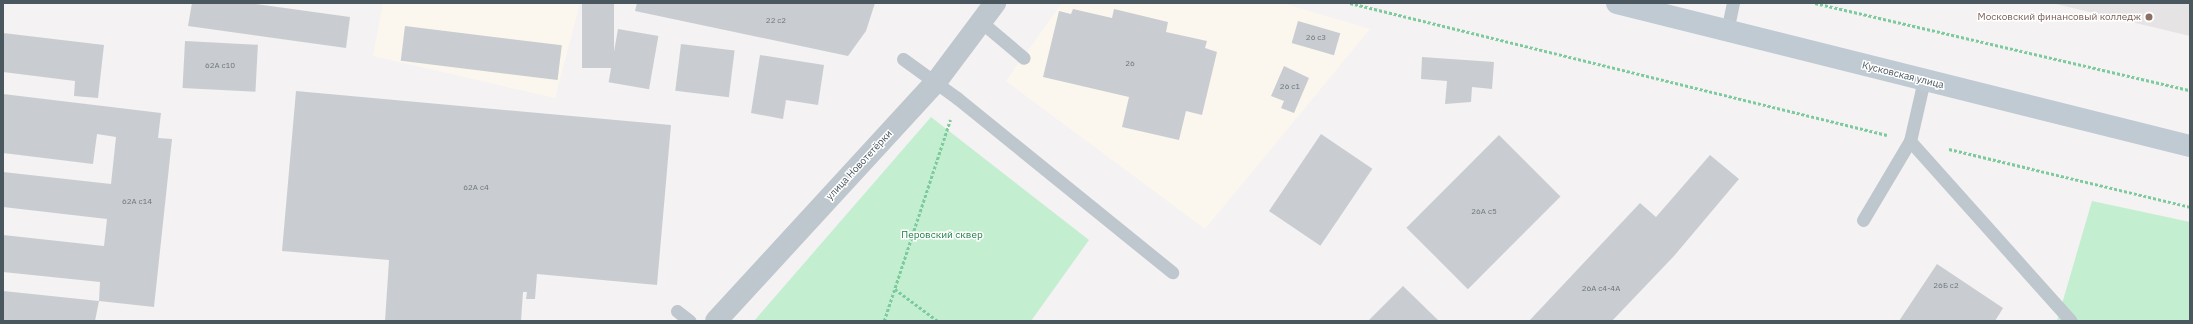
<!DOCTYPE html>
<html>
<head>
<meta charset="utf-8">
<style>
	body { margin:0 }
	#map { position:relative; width:2193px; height:324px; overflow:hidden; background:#f4f2f2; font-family:"IBM Plex Sans",sans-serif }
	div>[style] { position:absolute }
	.commercial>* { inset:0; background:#fcf7ee }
	.education>* { inset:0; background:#e5e3e4 }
	.green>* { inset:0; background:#c4eed0 }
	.building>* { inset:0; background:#c9cdd1; transform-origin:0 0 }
	.path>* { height:2.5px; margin-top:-1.25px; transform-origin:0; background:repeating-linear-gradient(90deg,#7dcb9d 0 3px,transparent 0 5px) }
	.lane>* { height:13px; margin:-6.5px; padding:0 6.5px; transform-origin:6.5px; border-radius:6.5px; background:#bec7cd }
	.street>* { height:22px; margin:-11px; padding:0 11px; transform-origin:11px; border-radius:11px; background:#bec7cd }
	.secondary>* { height:22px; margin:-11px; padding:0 11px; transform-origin:11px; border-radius:11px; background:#bfcad2 }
	.dots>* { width:11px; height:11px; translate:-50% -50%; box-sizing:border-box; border:2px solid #fff; border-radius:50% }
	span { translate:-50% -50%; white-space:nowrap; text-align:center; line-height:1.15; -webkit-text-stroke:3px #fff; paint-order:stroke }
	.number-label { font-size:8px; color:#6a747c }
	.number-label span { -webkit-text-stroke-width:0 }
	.education-label { font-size:10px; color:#785e54 }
	.right { translate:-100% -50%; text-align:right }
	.street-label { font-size:10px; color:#4a575f }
	.park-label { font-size:10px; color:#1d7e44 }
	.frame { position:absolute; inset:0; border:4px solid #4a575f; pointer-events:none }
</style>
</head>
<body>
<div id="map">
	<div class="commercial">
		<div style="clip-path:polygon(383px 3px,580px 3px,555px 98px,373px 56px)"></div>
		<div style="clip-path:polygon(1062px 3px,1282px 3px,1370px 29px,1205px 229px,1006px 81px)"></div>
	</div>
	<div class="education">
		<div style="clip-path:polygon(2052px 3px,2190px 3px,2190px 36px,2165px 30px)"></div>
	</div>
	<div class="green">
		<div style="clip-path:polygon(931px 117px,1089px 240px,1031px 321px,754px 321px)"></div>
		<div style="clip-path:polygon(2092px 201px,2190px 222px,2190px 321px,2057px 321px)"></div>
	</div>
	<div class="building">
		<div style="clip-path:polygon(192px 3px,248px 3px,350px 17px,346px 48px,188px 26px)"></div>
		<div style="left:582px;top:3px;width:32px;height:65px"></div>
		<div style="clip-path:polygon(637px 3px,875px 3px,866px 31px,848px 56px,635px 11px)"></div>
		<div style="clip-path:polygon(1073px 9px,1112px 18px,1114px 9px,1168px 22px,1166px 32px,1207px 41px,1205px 48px,1217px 52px,1202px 115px,1186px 111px,1179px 140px,1122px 127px,1129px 97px,1043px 77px,1059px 11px,1071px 14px)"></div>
		<div style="left:1298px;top:21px;width:44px;height:23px;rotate:16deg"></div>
		<div style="left:405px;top:26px;width:158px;height:35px;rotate:7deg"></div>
		<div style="left:618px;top:29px;width:41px;height:54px;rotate:10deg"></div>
		<div style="clip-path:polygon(3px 33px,104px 45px,98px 98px,74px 96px,75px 81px,3px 72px)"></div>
		<div style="left:185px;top:41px;width:73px;height:47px;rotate:3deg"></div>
		<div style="left:681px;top:44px;width:54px;height:47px;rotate:7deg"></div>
		<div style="clip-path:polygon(760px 55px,824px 65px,818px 105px,786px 100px,783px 119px,751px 113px)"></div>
		<div style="clip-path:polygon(1422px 57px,1494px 62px,1492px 89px,1472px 87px,1471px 102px,1445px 104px,1447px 81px,1421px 79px)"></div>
		<div style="clip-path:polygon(1284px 66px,1309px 78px,1294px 113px,1281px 108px,1284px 101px,1271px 96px)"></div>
		<div style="clip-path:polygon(296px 91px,671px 125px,657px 285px,537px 274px,535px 299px,526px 299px,527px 292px,523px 292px,521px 321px,385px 321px,389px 260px,282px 251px)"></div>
		<div style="clip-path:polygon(3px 94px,161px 113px,158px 138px,172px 139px,154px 307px,99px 301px,100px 282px,3px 272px,3px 235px,104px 246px,107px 219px,3px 207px,3px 172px,111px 184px,116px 137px,97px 134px,93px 164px,3px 153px)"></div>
		<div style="left:1321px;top:134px;width:62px;height:93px;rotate:34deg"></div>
		<div style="left:1499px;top:135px;width:87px;height:131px;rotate:45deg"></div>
		<div style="clip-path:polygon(1710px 155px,1739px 179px,1674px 256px,1612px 321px,1529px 321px,1640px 203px,1656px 217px)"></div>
		<div style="clip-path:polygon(1937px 264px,2003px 308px,1995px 321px,1899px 321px)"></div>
		<div style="clip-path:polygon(1403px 286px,1439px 321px,1368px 321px)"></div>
		<div style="clip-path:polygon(3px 291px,99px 301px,95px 321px,3px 321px)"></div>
	</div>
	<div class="path">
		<div style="left:1350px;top:3px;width:553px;rotate:13.81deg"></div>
		<div style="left:1815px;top:3px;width:385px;rotate:13.1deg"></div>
		<div style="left:1949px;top:149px;width:248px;rotate:13.5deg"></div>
		<div style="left:895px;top:289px;width:54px;rotate:36.7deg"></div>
		<div style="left:884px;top:321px;width:212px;rotate:-71.8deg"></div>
	</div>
	<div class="lane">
		<div style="left:980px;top:21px;width:57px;rotate:40.1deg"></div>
		<div style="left:1727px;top:31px;width:29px;rotate:-78deg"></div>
		<div style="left:903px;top:59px;width:67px;rotate:35.8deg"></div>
		<div style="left:957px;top:98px;width:277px;rotate:39deg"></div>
		<div style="left:1910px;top:141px;width:241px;rotate:48.2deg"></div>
		<div style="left:1863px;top:220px;width:92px;rotate:-59.3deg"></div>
		<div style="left:1910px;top:141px;width:63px;rotate:-77.1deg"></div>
		<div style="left:677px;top:311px;width:16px;rotate:38deg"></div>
	</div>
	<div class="street">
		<div style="left:716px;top:321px;width:325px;rotate:-47.4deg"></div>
		<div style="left:936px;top:82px;width:99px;rotate:-53.2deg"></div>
	</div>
	<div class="secondary">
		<div style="left:1617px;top:3px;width:591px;rotate:14.01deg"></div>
	</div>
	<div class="dots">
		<div style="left:2149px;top:17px;background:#8d6e63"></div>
	</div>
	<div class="number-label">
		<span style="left:776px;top:21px">22 с2</span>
		<span style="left:1316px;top:38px">26 с3</span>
		<span style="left:1130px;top:64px">26</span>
		<span style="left:220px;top:66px">62А с10</span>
		<span style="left:1290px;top:87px">26 с1</span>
		<span style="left:476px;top:188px">62А с4</span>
		<span style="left:137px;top:202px">62А с14</span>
		<span style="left:1484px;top:212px">26А с5</span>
		<span style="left:1946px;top:286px">26Б с2</span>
		<span style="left:1601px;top:289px">26А с4-4А</span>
	</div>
	<div class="education-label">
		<span class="right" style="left:2141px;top:17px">Московский финансовый колледж</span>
	</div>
	<div class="street-label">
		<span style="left:1903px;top:75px;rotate:14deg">Кусковская улица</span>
		<span style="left:859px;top:165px;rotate:-47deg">улица Новотетёрки</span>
	</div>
	<div class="park-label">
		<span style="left:942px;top:235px">Перовский сквер</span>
	</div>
	<div class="frame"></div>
</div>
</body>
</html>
